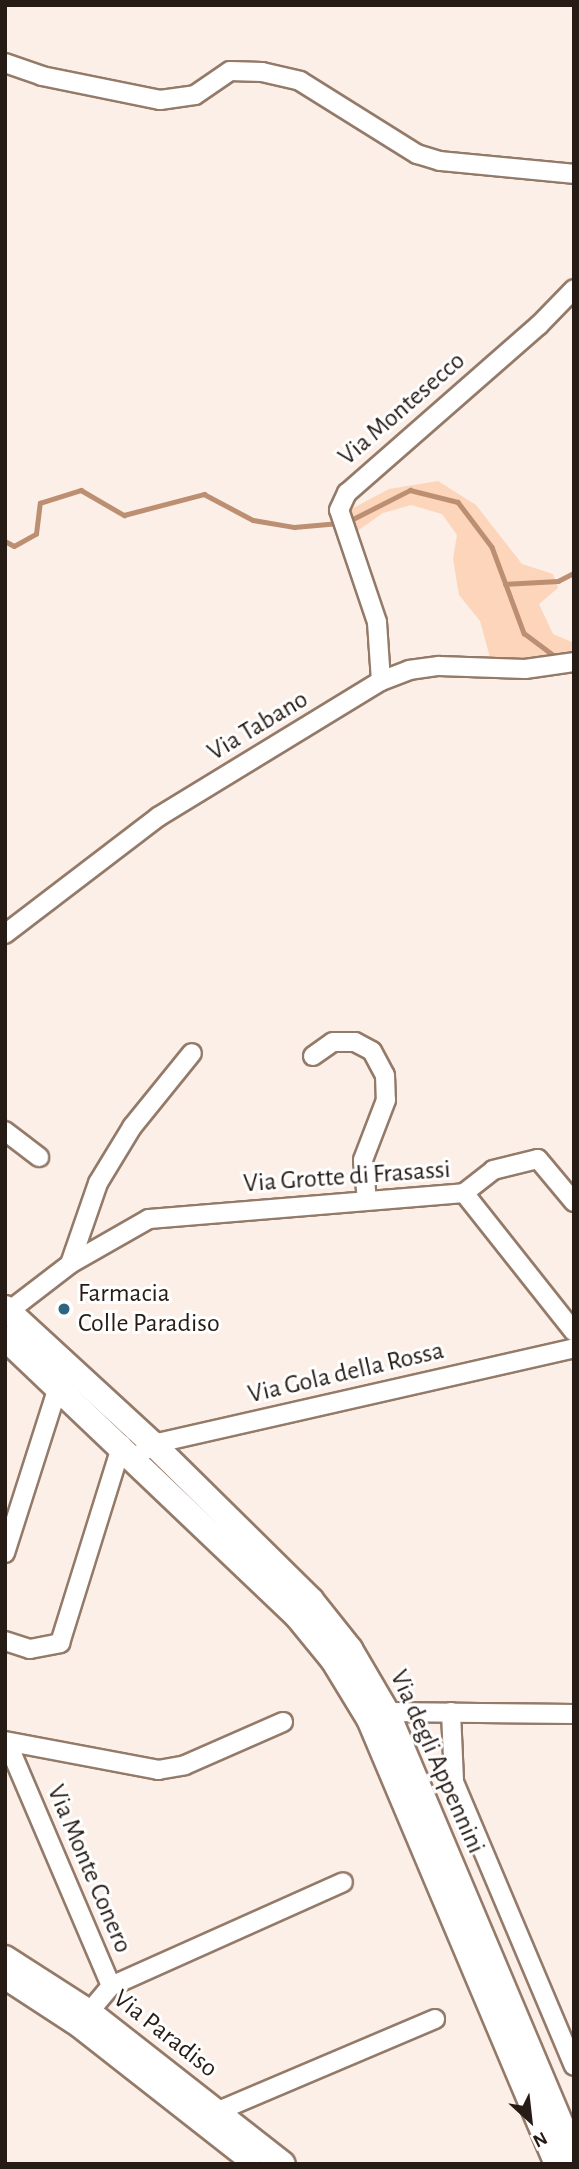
<!DOCTYPE html>
<html>
<head>
<meta charset="utf-8">
<style>
	body { margin:0 }
	#map { position:relative; width:579px; height:2169px; overflow:hidden; background:#fbefe7; font-family:"Alegreya Sans",sans-serif }
	div>[style] { position:absolute }
	.green>* { inset:0; background:#fcd5bb }
	.stream>* { height:4.5px; margin:-2.25px; padding:0 2.25px; transform-origin:2.25px; border-radius:2.25px; background:#bc8f72 }
	.roads { filter:drop-shadow(2px 0 #947a69) drop-shadow(-2px 0 #947a69) drop-shadow(0 2px #947a69) drop-shadow(0 -2px #947a69) }
	.street>* { height:18px; margin:-9px; padding:0 9px; transform-origin:9px; border-radius:9px; background:#fff }
	.secondary>* { height:24px; margin:-12px; padding:0 12px; transform-origin:12px; border-radius:12px; background:#fff }
	.dots>* { width:19px; height:19px; translate:-50% -50%; box-sizing:border-box; border:4px solid #fff; border-radius:50% }
	span { translate:-50% -50%; white-space:nowrap; text-align:center; line-height:1.15; -webkit-text-stroke:6px #fff; paint-order:stroke }
	.street-label { font-size:26px; color:#261b15 }
	.poi-label { font-size:26px; color:#261b15 }
	.left { translate:0 -50%; text-align:left }
	.frame { position:absolute; inset:0; border:7px solid #261b15; pointer-events:none }
	.north { position:absolute; left:495px; top:2085px; width:70px; height:70px; -webkit-text-stroke:5px #fff; paint-order:stroke; rotate:153deg; font-size:19px; font-weight:700; line-height:28px; text-align:center; color:#261b15 }
	.north::after { content:''; display:block; margin:auto; width:24px; height:32px; background:#261b15; clip-path:polygon(50% 0,100% 100%,50% 72%,0 100%) }
</style>
</head>
<body>
<div id="map">
	<div class="green">
		<div style="clip-path:polygon(438px 481px,476px 505px,522px 564px,553px 574px,558px 588px,539px 604px,553px 634px,574px 643px,574px 658px,491px 661px,480px 621px,459px 595px,453px 559px,457px 535px,442px 514px,411px 505px,383px 513px,353px 534px,344px 513px,389px 489px)"></div>
	</div>
	<div class="stream">
		<div style="left:347px;top:522px;width:71px;rotate:-26.9deg"></div>
		<div style="left:410px;top:490px;width:49px;rotate:14deg"></div>
		<div style="left:458px;top:502px;width:56px;rotate:52.9deg"></div>
		<div style="left:492px;top:547px;width:92px;rotate:69.6deg"></div>
		<div style="left:524px;top:633px;width:45px;rotate:36.9deg"></div>
		<div style="left:5px;top:541px;width:10px;rotate:29deg"></div>
		<div style="left:14px;top:546px;width:25px;rotate:-29deg"></div>
		<div style="left:36px;top:534px;width:31px;rotate:-83deg"></div>
		<div style="left:40px;top:503px;width:43px;rotate:-17.6deg"></div>
		<div style="left:81px;top:490px;width:50px;rotate:30.2deg"></div>
		<div style="left:124px;top:515px;width:83px;rotate:-14.7deg"></div>
		<div style="left:204px;top:494px;width:55px;rotate:28deg"></div>
		<div style="left:253px;top:520px;width:42px;rotate:9.7deg"></div>
		<div style="left:294px;top:527px;width:45px;rotate:-5.1deg"></div>
		<div style="left:505px;top:584px;width:53px;rotate:-3.2deg"></div>
		<div style="left:558px;top:581px;width:18px;rotate:-27deg"></div>
	</div>
	<div class="roads">
		<div class="street">
			<div style="left:5px;top:63px;width:39px;rotate:19deg"></div>
			<div style="left:42px;top:76px;width:120px;rotate:11.5deg"></div>
			<div style="left:160px;top:100px;width:35px;rotate:-8deg"></div>
			<div style="left:195px;top:95px;width:42px;rotate:-34.4deg"></div>
			<div style="left:230px;top:71px;width:32px;rotate:2deg"></div>
			<div style="left:262px;top:72px;width:39px;rotate:13deg"></div>
			<div style="left:300px;top:81px;width:138px;rotate:32deg"></div>
			<div style="left:417px;top:154px;width:24px;rotate:17deg"></div>
			<div style="left:440px;top:161px;width:135px;rotate:5.5deg"></div>
			<div style="left:381px;top:681px;width:59px;rotate:-93.9deg"></div>
			<div style="left:377px;top:622px;width:118px;rotate:-108.7deg"></div>
			<div style="left:339px;top:510px;width:19px;rotate:-65deg"></div>
			<div style="left:347px;top:493px;width:255px;rotate:-41.2deg"></div>
			<div style="left:539px;top:325px;width:50px;rotate:-45.8deg"></div>
			<div style="left:5px;top:934px;width:193px;rotate:-37.4deg"></div>
			<div style="left:158px;top:817px;width:261px;rotate:-31.4deg"></div>
			<div style="left:381px;top:681px;width:30px;rotate:-21deg"></div>
			<div style="left:409px;top:670px;width:30px;rotate:-8deg"></div>
			<div style="left:439px;top:666px;width:86px;rotate:2deg"></div>
			<div style="left:525px;top:669px;width:49px;rotate:-8.1deg"></div>
			<div style="left:313px;top:1056px;width:24px;rotate:-35deg"></div>
			<div style="left:333px;top:1042px;width:22px"></div>
			<div style="left:355px;top:1042px;width:19px;rotate:28deg"></div>
			<div style="left:372px;top:1051px;width:27px;rotate:62deg"></div>
			<div style="left:385px;top:1075px;width:25px;rotate:88deg"></div>
			<div style="left:386px;top:1100px;width:64px;rotate:111deg"></div>
			<div style="left:363px;top:1160px;width:40px;rotate:84.3deg"></div>
			<div style="left:5px;top:1131px;width:43px;rotate:37.4deg"></div>
			<div style="left:464px;top:1193px;width:37px;rotate:-38deg"></div>
			<div style="left:493px;top:1170px;width:46px;rotate:-13.7deg"></div>
			<div style="left:538px;top:1159px;width:56px;rotate:50.1deg"></div>
			<div style="left:70px;top:1264px;width:91px;rotate:-29.7deg"></div>
			<div style="left:149px;top:1219px;width:316px;rotate:-4.7deg"></div>
			<div style="left:464px;top:1193px;width:177px;rotate:51.6deg"></div>
			<div style="left:9px;top:1311px;width:77px;rotate:-37.6deg"></div>
			<div style="left:70px;top:1264px;width:86px;rotate:-70.9deg"></div>
			<div style="left:98px;top:1183px;width:66px;rotate:-58.7deg"></div>
			<div style="left:132px;top:1127px;width:95px;rotate:-51deg"></div>
			<div style="left:135px;top:1458px;width:23px;rotate:-38deg"></div>
			<div style="left:153px;top:1444px;width:432px;rotate:-12.8deg"></div>
			<div style="left:5px;top:1553px;width:177px;rotate:-72.3deg"></div>
			<div style="left:5px;top:1641px;width:26px;rotate:18deg"></div>
			<div style="left:30px;top:1649px;width:31px;rotate:-11deg"></div>
			<div style="left:60px;top:1643px;width:208px;rotate:-72.7deg"></div>
			<div style="left:451px;top:1712px;width:70px;rotate:87.5deg"></div>
			<div style="left:454px;top:1782px;width:308px;rotate:67.1deg"></div>
			<div style="left:378px;top:1715px;width:9px;rotate:-18deg"></div>
			<div style="left:387px;top:1712px;width:187px;rotate:0.6deg"></div>
			<div style="left:5px;top:1741px;width:156px;rotate:10.7deg"></div>
			<div style="left:158px;top:1770px;width:27px;rotate:-10deg"></div>
			<div style="left:185px;top:1765px;width:107px;rotate:-23.7deg"></div>
			<div style="left:7px;top:1742px;width:265px;rotate:66.9deg"></div>
			<div style="left:111px;top:1986px;width:34px;rotate:130deg"></div>
			<div style="left:5px;top:1980px;width:86px;rotate:33.1deg"></div>
			<div style="left:77px;top:2027px;width:222px;rotate:38.1deg"></div>
			<div style="left:111px;top:1986px;width:254px;rotate:-24.1deg"></div>
			<div style="left:216px;top:2112px;width:238px;rotate:-23deg"></div>
		</div>
		<div class="secondary">
			<div style="left:5px;top:1308px;width:201px;rotate:42.6deg"></div>
			<div style="left:153px;top:1444px;width:222px;rotate:44.6deg"></div>
			<div style="left:311px;top:1600px;width:63px;rotate:51.5deg"></div>
			<div style="left:350px;top:1649px;width:73px;rotate:59.6deg"></div>
			<div style="left:387px;top:1712px;width:481px;rotate:67.1deg"></div>
			<div style="left:5px;top:1338px;width:402px;rotate:43.6deg"></div>
			<div style="left:296px;top:1615px;width:58px;rotate:50.6deg"></div>
			<div style="left:333px;top:1660px;width:69px;rotate:58.6deg"></div>
			<div style="left:369px;top:1719px;width:483px;rotate:67.1deg"></div>
			<div style="left:5px;top:1958px;width:100px;rotate:32.7deg"></div>
			<div style="left:89px;top:2012px;width:246px;rotate:38.1deg"></div>
		</div>
	</div>
	<div class="dots">
		<div style="left:64px;top:1309px;background:#306581"></div>
	</div>
	<div class="street-label">
		<span style="left:402px;top:409px;rotate:-41deg">Via Montesecco</span>
		<span style="left:258px;top:726px;rotate:-31deg">Via Tabano</span>
		<span style="left:347px;top:1177px;rotate:-4deg">Via Grotte di Frasassi</span>
		<span style="left:346px;top:1373px;rotate:-13deg">Via Gola della Rossa</span>
		<span style="left:437px;top:1762px;rotate:66deg">Via degli Appennini</span>
		<span style="left:89px;top:1869px;rotate:67deg">Via Monte Conero</span>
		<span style="left:165px;top:2034px;rotate:38deg">Via Paradiso</span>
	</div>
	<div class="poi-label">
		<span class="left" style="left:78px;top:1309px">Farmacia<br>Colle Paradiso</span>
	</div>
	<div class="frame"></div>
	<div class="north">N</div>
</div>
</body>
</html>
